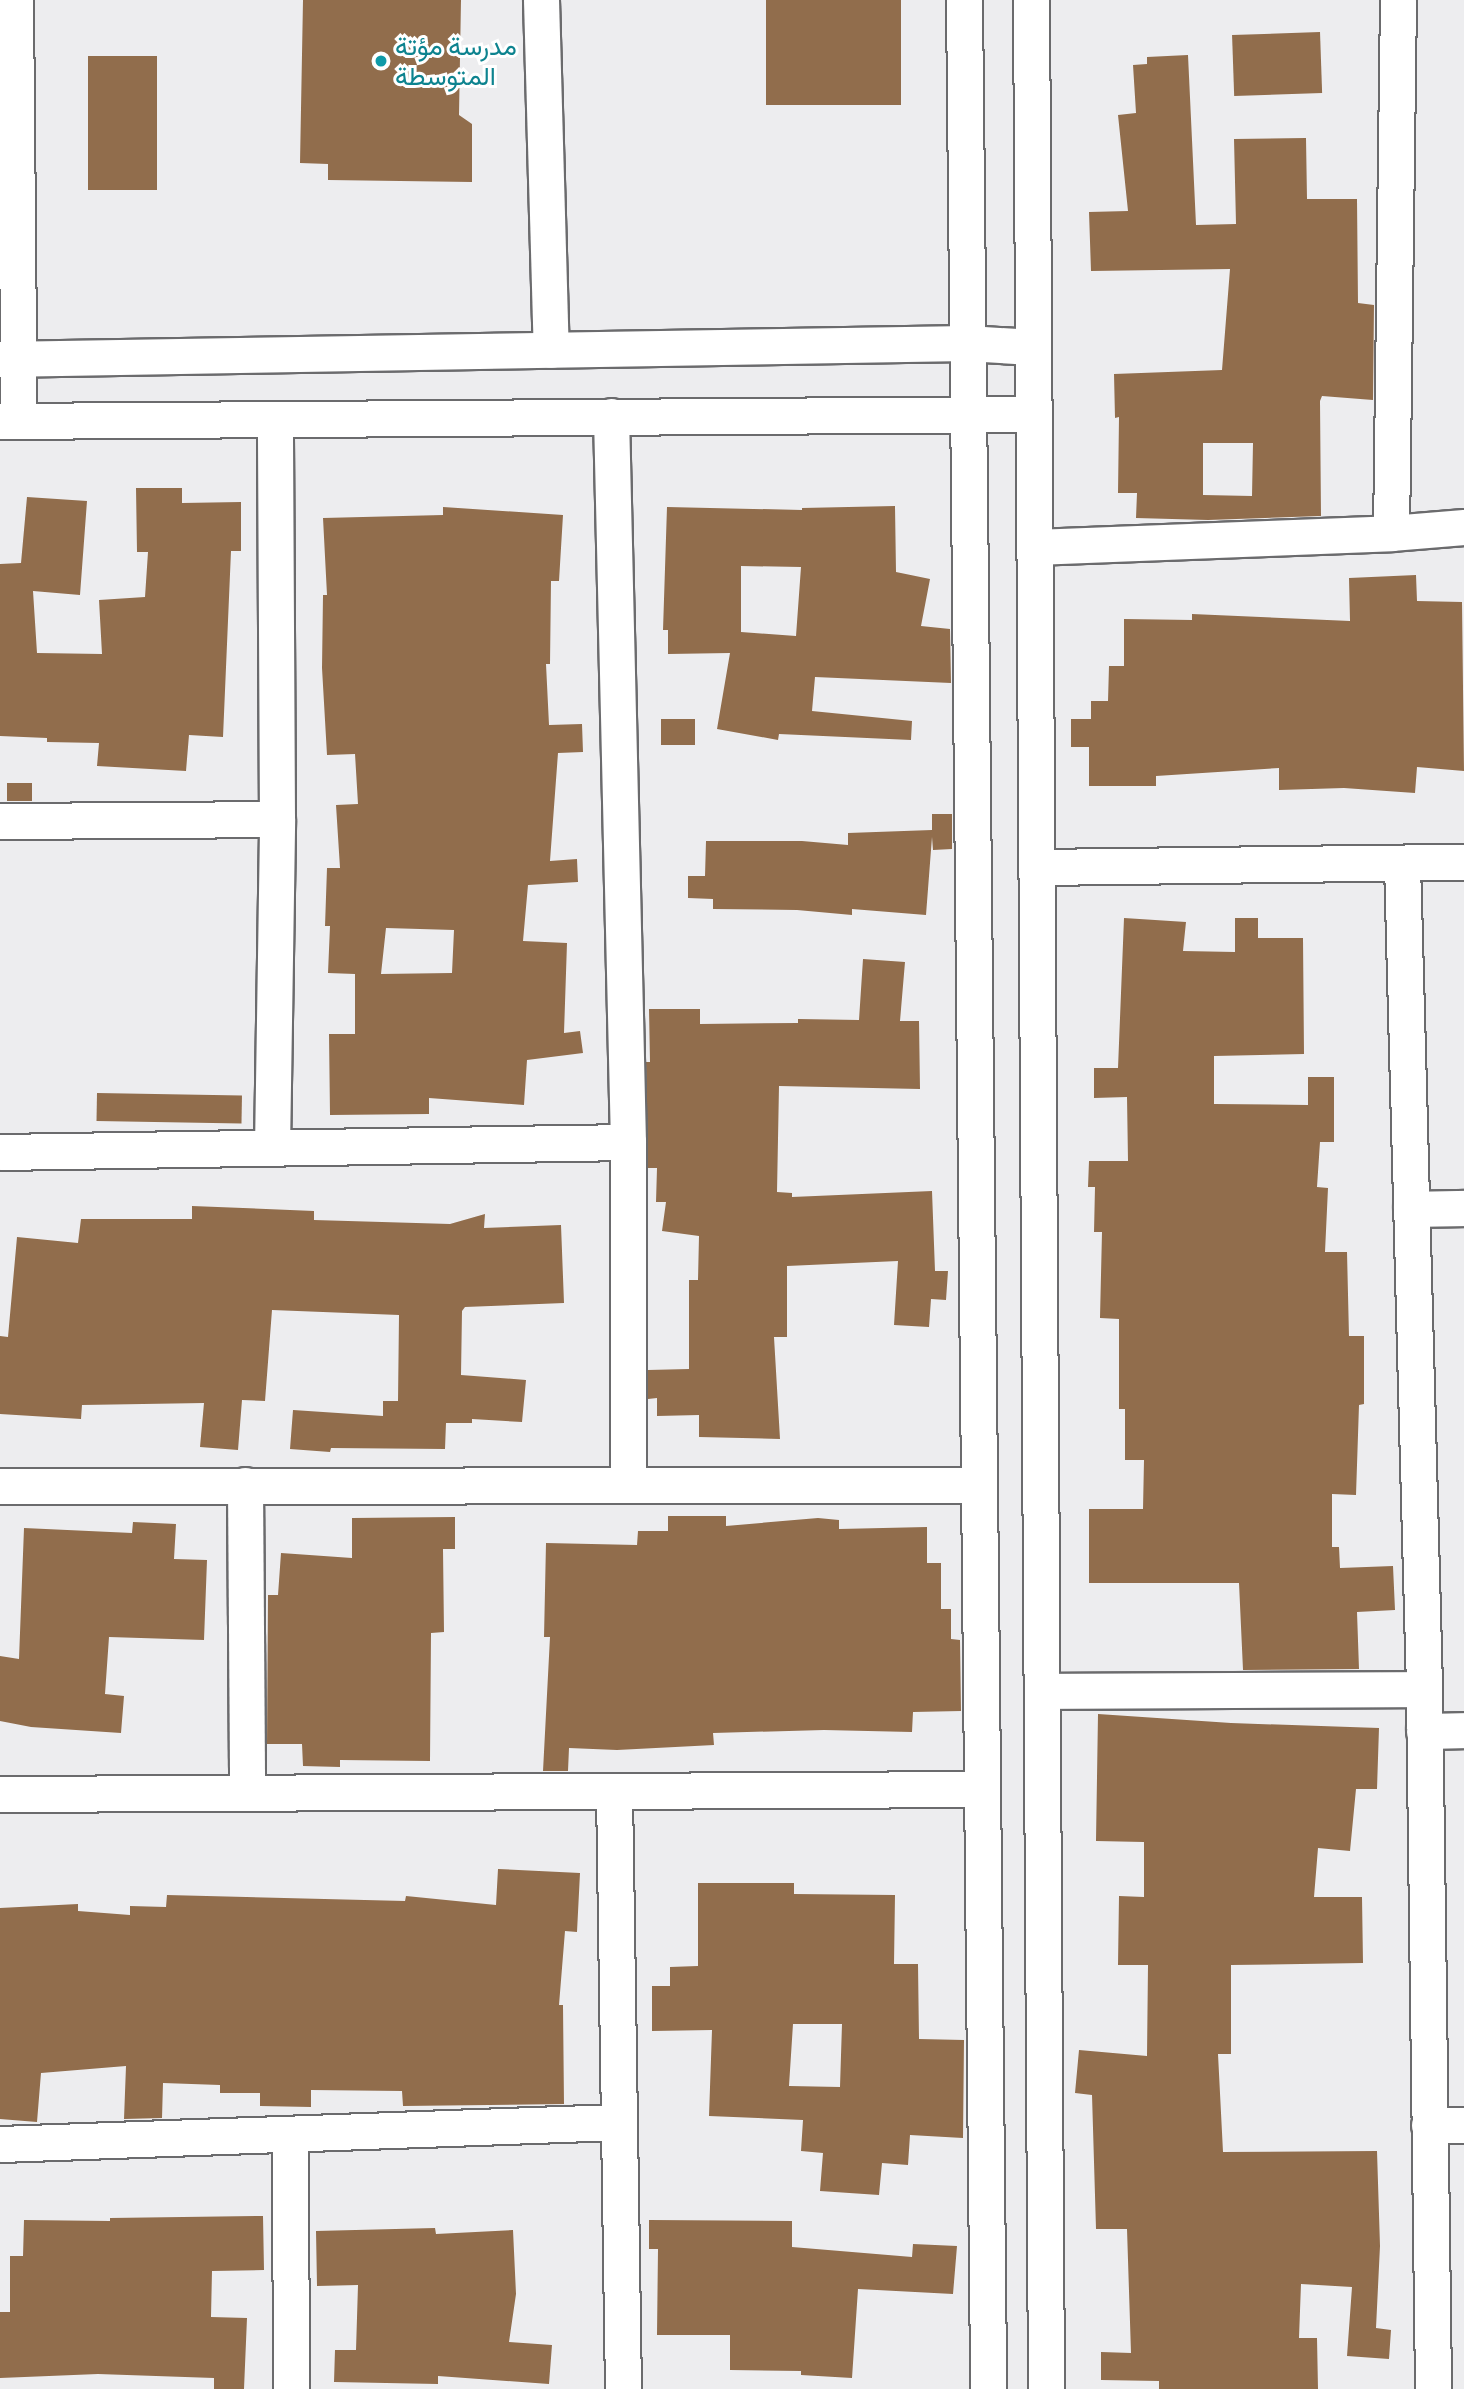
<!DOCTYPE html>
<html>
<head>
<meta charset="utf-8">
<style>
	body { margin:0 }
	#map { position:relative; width:1464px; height:2389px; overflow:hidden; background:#ededef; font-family:"Titillium Web",Vazirmatn,sans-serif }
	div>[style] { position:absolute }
	.building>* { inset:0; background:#916d4c; transform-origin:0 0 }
	.roads { filter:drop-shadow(2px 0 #6b6b6d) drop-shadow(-2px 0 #6b6b6d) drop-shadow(0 2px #6b6b6d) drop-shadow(0 -2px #6b6b6d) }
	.minor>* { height:35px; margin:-17.5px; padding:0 17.5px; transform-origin:17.5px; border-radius:17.5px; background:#fff }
	.dots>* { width:19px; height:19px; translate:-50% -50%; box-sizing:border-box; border:4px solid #fff; border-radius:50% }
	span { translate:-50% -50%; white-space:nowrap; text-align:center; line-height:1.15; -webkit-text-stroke:6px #fff; paint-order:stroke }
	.culture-label { font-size:26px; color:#0d838f }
	.left { translate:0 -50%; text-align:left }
</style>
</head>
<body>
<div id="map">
	<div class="building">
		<div style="clip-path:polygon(303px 0,461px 0,459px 115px,472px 124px,472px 182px,328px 180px,328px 164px,300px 163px)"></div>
		<div style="left:766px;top:0;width:135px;height:105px"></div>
		<div style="left:1320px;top:32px;width:61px;height:88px;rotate:88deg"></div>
		<div style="clip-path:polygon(evenodd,1188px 55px,1196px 225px,1236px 224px,1234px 139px,1306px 138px,1307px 199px,1357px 199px,1358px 303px,1374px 305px,1373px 400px,1322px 396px,1320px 401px,1321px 516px,1208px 520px,1136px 518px,1137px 493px,1118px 493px,1119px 417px,1115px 418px,1114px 374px,1222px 370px,1230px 269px,1091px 271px,1089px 212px,1128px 211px,1118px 115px,1136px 113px,1133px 65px,1147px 64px,1147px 57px,1188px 55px,1203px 443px,1253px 443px,1252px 496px,1203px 495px,1203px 443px)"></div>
		<div style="left:157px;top:56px;width:134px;height:69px;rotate:90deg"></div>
		<div style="clip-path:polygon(136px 488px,182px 488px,182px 503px,241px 502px,241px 551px,231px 551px,223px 737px,189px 735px,186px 771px,97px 766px,99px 743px,47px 742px,47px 738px,0 736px,0 564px,21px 563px,27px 497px,87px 501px,80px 595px,33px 591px,37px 653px,102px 654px,99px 600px,145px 597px,148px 552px,137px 552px)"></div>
		<div style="clip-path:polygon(evenodd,895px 506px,896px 572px,930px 579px,921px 626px,950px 629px,951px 683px,815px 677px,812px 711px,912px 721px,911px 740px,779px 734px,778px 740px,717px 729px,730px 653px,668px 654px,668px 630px,663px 630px,667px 507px,802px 510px,802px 508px,895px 506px,741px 566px,801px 567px,796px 636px,741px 632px,741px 566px)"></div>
		<div style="clip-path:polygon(evenodd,443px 507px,563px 515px,559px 581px,551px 581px,550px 664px,546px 664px,549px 725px,582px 724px,583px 752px,558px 753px,550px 861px,577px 859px,578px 882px,528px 885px,523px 941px,567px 943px,564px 1033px,580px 1031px,583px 1053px,527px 1060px,524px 1105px,429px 1098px,429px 1114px,330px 1115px,329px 1034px,355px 1034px,355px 974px,328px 973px,330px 926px,325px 926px,327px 868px,340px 868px,336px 805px,358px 804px,355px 754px,327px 755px,322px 668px,323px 595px,327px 595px,323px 518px,443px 515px,443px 507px,386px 928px,454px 930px,452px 973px,381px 974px,386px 928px)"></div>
		<div style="clip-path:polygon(1416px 575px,1417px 601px,1462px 602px,1464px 771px,1417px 767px,1415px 793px,1344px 788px,1279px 790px,1279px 768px,1156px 776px,1156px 786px,1089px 786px,1089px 747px,1071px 747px,1071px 719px,1091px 719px,1091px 701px,1108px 701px,1109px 666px,1124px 666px,1124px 619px,1192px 620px,1192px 614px,1350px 621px,1349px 578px)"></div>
		<div style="left:661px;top:719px;width:34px;height:26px"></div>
		<div style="left:7px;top:783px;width:25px;height:18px"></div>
		<div style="clip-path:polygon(932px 814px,952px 814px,952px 849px,933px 850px,932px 837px,926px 915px,852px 909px,852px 915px,797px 910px,713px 909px,713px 899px,688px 898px,688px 876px,705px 876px,706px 841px,802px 841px,848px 845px,848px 833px,932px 830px)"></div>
		<div style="clip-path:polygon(1124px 918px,1186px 922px,1183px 951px,1235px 952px,1235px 918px,1258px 918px,1258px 938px,1303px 938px,1304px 1054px,1214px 1056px,1214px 1104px,1308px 1105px,1308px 1077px,1334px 1077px,1334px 1142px,1320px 1142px,1317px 1187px,1328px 1188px,1325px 1252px,1347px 1252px,1349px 1336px,1364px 1336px,1364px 1404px,1359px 1405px,1356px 1495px,1332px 1494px,1332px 1547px,1339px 1547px,1340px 1568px,1393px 1566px,1395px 1610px,1357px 1612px,1359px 1669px,1243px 1670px,1239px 1583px,1089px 1583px,1089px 1509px,1143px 1509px,1144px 1460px,1125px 1460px,1125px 1409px,1119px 1409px,1119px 1319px,1100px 1318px,1102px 1232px,1094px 1232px,1095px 1187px,1088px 1187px,1089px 1161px,1128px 1161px,1127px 1097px,1094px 1098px,1094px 1068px,1118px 1068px)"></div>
		<div style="clip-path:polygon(863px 959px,905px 962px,900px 1021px,919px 1021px,920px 1089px,779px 1086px,777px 1192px,792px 1193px,792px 1197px,932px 1191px,935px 1271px,948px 1271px,946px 1300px,931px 1299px,929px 1327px,894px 1325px,898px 1261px,787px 1266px,787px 1337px,774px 1337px,780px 1439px,699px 1437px,699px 1415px,657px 1416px,657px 1398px,648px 1399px,648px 1370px,689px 1369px,689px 1280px,698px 1280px,699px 1236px,662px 1231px,666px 1202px,656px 1202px,657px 1168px,648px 1168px,646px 1062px,650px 1062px,649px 1009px,700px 1009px,700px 1024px,798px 1023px,798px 1019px,859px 1020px)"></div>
		<div style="left:97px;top:1093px;width:145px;height:28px;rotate:1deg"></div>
		<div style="clip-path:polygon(192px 1206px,314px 1211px,314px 1220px,450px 1224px,485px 1214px,484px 1228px,561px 1225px,564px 1303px,465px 1307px,462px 1311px,461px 1375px,526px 1380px,522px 1422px,472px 1419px,472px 1423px,446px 1423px,445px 1449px,331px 1448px,330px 1452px,290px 1449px,293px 1410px,383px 1416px,383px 1401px,398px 1401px,399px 1315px,272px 1310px,265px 1401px,242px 1400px,238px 1450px,200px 1447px,204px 1403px,82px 1405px,81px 1419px,0 1414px,0 1336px,8px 1337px,17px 1237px,78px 1243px,81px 1219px,192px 1219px)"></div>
		<div style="clip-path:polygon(668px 1516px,726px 1516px,726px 1526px,818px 1518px,839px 1520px,839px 1529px,927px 1527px,927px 1563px,941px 1563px,941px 1609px,951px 1609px,951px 1639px,960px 1640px,961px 1711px,913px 1712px,912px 1732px,824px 1730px,713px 1733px,714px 1745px,617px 1750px,569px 1748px,568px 1771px,543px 1771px,550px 1637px,544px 1637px,546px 1543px,637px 1545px,638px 1531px,668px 1531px)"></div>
		<div style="clip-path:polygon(455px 1517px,455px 1549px,443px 1549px,444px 1632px,431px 1633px,430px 1761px,340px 1760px,340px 1767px,303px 1766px,302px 1744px,267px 1744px,268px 1595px,278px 1595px,281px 1553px,352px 1558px,352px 1518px)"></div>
		<div style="clip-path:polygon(133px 1522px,176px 1524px,174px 1559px,207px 1560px,204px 1640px,109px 1637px,105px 1694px,124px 1696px,121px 1733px,31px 1727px,0 1721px,0 1656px,19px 1659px,24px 1528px,132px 1533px)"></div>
		<div style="clip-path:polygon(1098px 1714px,1231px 1723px,1379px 1728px,1377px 1789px,1356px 1789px,1350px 1851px,1318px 1848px,1314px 1897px,1362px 1897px,1363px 1963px,1231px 1965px,1231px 2054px,1218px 2054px,1223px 2152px,1377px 2151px,1380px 2246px,1376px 2328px,1391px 2330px,1389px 2359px,1347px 2356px,1352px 2287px,1301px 2284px,1299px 2338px,1317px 2338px,1318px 2389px,1159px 2389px,1159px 2381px,1101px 2380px,1101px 2352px,1131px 2353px,1127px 2229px,1096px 2229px,1092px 2095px,1075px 2093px,1079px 2050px,1147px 2056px,1148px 1965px,1118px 1965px,1119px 1896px,1144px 1897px,1144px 1842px,1096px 1841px)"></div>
		<div style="clip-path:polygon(498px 1869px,580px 1873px,577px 1932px,565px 1931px,559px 2005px,563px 2005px,564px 2104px,403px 2106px,402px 2091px,311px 2090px,311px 2107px,260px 2106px,260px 2093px,220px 2093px,220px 2085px,163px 2083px,162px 2118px,124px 2119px,126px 2066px,41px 2073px,37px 2122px,0 2119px,0 1908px,78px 1904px,78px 1911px,130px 1915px,130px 1906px,166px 1907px,167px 1895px,405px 1901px,406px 1896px,496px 1905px)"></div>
		<div style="clip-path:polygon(evenodd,698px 1883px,794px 1883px,794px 1894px,895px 1895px,894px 1964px,918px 1964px,919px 2039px,964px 2040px,963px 2138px,910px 2135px,908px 2165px,882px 2163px,879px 2195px,820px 2191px,823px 2153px,801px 2151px,803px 2120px,709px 2116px,712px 2030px,652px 2031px,652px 1986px,670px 1986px,670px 1967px,698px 1966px,698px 1883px,793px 2024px,842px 2024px,840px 2087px,789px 2086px,793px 2024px)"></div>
		<div style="clip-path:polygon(263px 2216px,264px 2270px,212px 2271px,211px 2317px,247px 2318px,244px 2389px,214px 2389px,214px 2378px,98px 2374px,0 2378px,0 2312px,10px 2312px,10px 2256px,23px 2256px,24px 2220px,110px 2221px,110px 2218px)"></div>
		<div style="clip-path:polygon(649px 2220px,792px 2221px,792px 2247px,912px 2257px,913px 2244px,957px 2246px,953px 2294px,858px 2289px,852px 2378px,801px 2375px,801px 2371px,730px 2370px,730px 2335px,657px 2335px,658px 2249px,649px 2249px)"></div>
		<div style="clip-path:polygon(435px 2228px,436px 2234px,513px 2230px,516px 2294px,509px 2342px,552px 2345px,549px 2384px,438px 2376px,438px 2384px,334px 2382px,335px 2350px,356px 2350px,358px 2285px,317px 2286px,316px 2231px)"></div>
	</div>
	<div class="roads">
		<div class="minor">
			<div style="left:15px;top:0;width:421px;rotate:89.5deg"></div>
			<div style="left:541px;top:0;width:350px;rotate:88.4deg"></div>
			<div style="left:964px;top:0;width:2389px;rotate:89.42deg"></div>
			<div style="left:1031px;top:0;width:2389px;rotate:89.64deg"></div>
			<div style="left:0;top:359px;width:967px;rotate:-0.95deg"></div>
			<div style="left:967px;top:343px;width:66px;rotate:3.5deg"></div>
			<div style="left:611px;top:416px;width:726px;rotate:88.66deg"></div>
			<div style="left:628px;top:1142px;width:343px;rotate:90deg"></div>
			<div style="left:0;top:421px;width:1034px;rotate:-0.39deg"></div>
			<div style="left:1391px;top:533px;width:533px;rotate:-89.25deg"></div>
			<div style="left:1034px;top:547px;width:357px;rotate:-2.2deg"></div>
			<div style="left:1391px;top:533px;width:73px;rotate:-4.7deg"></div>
			<div style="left:0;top:821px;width:277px;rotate:-0.4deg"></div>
			<div style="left:1402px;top:863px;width:826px;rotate:88.47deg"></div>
			<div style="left:1424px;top:1689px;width:700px;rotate:89.26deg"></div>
			<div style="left:1037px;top:867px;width:427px;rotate:-0.7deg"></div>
			<div style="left:272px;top:1148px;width:329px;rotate:-89.1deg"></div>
			<div style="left:277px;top:819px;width:400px;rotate:-90.3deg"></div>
			<div style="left:0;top:1152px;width:628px;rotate:-0.91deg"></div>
			<div style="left:1411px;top:1209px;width:53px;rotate:-1.1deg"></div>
			<div style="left:245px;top:1485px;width:307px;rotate:89.6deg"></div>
			<div style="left:0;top:1486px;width:979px;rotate:-0.06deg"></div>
			<div style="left:1043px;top:1691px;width:381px;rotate:-0.3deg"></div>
			<div style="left:1424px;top:1731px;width:40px;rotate:-1.4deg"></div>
			<div style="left:614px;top:1791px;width:598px;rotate:89.14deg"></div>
			<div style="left:0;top:1794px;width:982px;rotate:-0.29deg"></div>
			<div style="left:1429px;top:2125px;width:35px"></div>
			<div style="left:290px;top:2135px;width:254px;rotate:89.8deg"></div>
			<div style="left:0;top:2144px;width:619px;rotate:-2.04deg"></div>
		</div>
	</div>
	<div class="dots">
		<div style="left:381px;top:61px;background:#0f9aa8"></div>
	</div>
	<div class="culture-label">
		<span class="left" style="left:395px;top:61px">مدرسة مؤتة<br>المتوسطة</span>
	</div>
</div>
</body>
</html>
